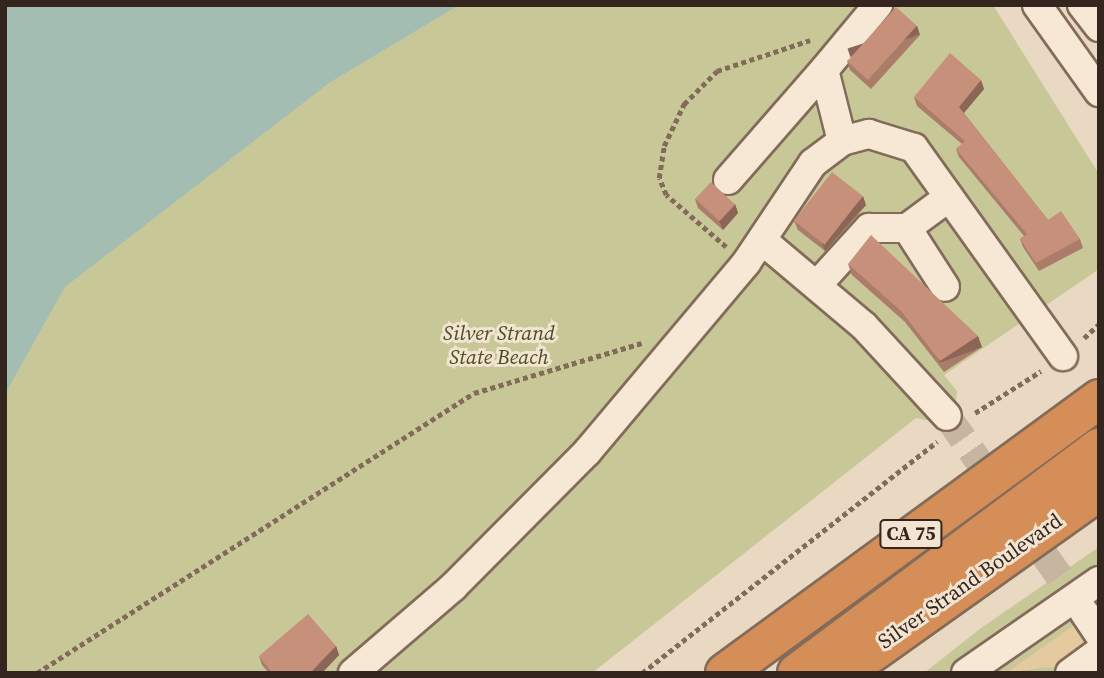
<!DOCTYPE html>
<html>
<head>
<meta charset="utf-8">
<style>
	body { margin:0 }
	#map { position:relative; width:1104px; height:678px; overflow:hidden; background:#ead9c2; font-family:"Source Serif 4",serif }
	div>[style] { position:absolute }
	.green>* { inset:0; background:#c8c797 }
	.sand>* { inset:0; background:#e5caa0 }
	.water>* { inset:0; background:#a4bdb3 }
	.minor-tunnel>* { height:28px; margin-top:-14px; transform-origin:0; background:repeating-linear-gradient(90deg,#c6b5a1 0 28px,transparent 0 42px) }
	.path>* { height:4.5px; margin-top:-2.25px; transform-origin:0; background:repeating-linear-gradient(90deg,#836b5a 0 5px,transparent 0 8.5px) }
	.roads { filter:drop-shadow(2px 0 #836b5a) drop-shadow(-2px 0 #836b5a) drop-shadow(0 2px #836b5a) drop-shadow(0 -2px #836b5a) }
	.minor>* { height:28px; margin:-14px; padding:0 14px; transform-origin:14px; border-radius:14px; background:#f6e8d4 }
	.highway>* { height:38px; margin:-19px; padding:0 19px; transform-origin:19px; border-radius:19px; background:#d58e58 }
	.wall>* { inset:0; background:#aa7c69 }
	.shaded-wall>* { inset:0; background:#8b6555; transform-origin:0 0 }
	.building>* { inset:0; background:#c6907a; transform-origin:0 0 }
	span { translate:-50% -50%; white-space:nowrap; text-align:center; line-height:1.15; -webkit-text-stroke:6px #f2e4d1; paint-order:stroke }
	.shield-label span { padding:2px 5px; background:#f2e4d1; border:2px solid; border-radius:5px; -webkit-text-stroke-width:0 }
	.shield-label { font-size:19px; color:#34261e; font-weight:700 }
	.park-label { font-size:21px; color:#4a4f26; font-style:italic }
	.street-label { font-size:21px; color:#34261e }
	.frame { position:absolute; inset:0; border:7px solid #34261e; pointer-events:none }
</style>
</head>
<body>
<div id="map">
	<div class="green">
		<div style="clip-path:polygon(402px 5px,993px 5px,1099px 174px,1099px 269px,944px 375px,957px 391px,955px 413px,941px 423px,916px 418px,592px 673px,5px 673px,5px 307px)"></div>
		<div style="clip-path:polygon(1099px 547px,1099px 673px,924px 673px,981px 628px)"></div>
	</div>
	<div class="sand">
		<div style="clip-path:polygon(1099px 608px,1099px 673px,1046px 667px,1006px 673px)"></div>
	</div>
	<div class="water">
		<div style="clip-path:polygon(5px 5px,459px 5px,329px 83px,65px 287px,5px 394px)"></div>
	</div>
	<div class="minor-tunnel">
		<div style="left:947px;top:416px;width:239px;rotate:55deg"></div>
	</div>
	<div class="path">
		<div style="left:726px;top:247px;width:79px;rotate:-139.1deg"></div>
		<div style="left:666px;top:195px;width:18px;rotate:-112deg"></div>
		<div style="left:659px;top:178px;width:32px;rotate:-81deg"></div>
		<div style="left:664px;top:146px;width:47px;rotate:-64.5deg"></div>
		<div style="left:684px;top:104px;width:47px;rotate:-45deg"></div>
		<div style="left:717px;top:71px;width:98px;rotate:-18.4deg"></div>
		<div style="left:1084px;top:338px;width:21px;rotate:-43deg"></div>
		<div style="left:975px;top:413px;width:78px;rotate:-32.5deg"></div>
		<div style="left:37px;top:673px;width:519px;rotate:-32.65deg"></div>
		<div style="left:474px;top:393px;width:175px;rotate:-16.6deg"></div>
		<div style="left:642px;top:673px;width:375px;rotate:-38.1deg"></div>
	</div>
	<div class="roads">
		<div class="minor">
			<div style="left:1037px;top:5px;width:107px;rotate:54.5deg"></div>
			<div style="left:1082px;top:5px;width:28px;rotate:52deg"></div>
			<div style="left:842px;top:141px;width:73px;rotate:-104.2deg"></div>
			<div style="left:824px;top:70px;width:85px;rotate:-50.3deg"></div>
			<div style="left:728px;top:180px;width:146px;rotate:-48.9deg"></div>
			<div style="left:907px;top:228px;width:70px;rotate:57.2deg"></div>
			<div style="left:763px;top:241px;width:132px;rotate:40.1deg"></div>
			<div style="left:864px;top:326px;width:122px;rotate:47.3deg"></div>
			<div style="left:818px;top:284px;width:76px;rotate:-47.7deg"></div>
			<div style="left:869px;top:228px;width:38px"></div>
			<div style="left:907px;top:228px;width:52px;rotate:-36.4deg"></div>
			<div style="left:1084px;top:612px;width:27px;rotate:56deg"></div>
			<div style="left:353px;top:673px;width:132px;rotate:-40.7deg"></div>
			<div style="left:453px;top:587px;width:190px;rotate:-45.2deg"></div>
			<div style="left:587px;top:452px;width:247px;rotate:-49.9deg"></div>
			<div style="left:746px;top:263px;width:120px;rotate:-56.2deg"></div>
			<div style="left:813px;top:163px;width:36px;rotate:-37deg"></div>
			<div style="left:842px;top:141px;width:28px;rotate:-15deg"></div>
			<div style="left:869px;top:134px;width:47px;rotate:17.3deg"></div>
			<div style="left:914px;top:148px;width:256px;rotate:54.4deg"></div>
			<div style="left:966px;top:673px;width:162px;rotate:-34.7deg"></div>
			<div style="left:1070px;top:673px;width:36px;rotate:-36deg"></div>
		</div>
		<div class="highway">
			<div style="left:725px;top:673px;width:464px;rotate:-36.2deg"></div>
			<div style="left:797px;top:673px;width:377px;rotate:-36.7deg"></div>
			<div style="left:843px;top:673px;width:314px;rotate:-35.4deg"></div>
		</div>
	</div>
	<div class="wall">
		<div style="clip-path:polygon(917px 26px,920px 35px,871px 89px,850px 70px,847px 61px)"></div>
		<div style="clip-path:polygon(981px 80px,984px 89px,964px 113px,1048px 220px,1080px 239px,1083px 248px,1039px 271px,1023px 247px,1020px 239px,1024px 236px,959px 157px,956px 149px,962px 144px,917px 106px,914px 97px)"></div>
		<div style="clip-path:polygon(695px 199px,735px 204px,738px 213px,723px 230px,698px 208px)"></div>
		<div style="clip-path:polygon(866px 205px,825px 251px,798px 230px,794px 221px)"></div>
		<div style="clip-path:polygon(848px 264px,982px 347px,944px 372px,905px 322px,852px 275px)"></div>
		<div style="clip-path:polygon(336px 646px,339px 655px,322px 673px,269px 673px,262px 665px,259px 656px)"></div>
	</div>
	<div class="shaded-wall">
		<div style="left:917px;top:26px;width:9px;height:73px;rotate:72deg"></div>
		<div style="clip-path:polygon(981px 80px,984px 89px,962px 115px,959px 107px)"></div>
		<div style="clip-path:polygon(863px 196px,866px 205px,825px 251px,822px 243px)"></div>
		<div style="clip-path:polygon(735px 204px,738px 213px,723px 230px,719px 221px)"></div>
		<div style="left:978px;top:336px;width:12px;height:45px;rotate:70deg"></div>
		<div style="clip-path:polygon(336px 646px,339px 655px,322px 673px,310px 673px)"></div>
	</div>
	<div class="building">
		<div style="left:896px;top:7px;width:28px;height:73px;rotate:42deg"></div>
		<div style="clip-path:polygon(950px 53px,981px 80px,959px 107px,1048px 220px,1061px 211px,1080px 239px,1036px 263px,1020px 239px,1027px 234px,956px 149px,965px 141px,914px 97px)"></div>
		<div style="left:832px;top:172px;width:39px;height:62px;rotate:38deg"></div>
		<div style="left:711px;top:182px;width:33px;height:23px;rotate:43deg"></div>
		<div style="clip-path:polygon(871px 235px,978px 336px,940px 361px,901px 311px,848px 264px)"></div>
		<div style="clip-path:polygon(308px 614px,336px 646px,310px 673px,272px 673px,259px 656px)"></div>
	</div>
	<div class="shield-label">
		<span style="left:911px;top:534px">CA 75</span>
	</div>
	<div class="park-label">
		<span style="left:499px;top:345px">Silver Strand<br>State Beach</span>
	</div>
	<div class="street-label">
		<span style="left:970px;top:581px;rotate:-35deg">Silver Strand Boulevard</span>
	</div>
	<div class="frame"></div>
</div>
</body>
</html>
